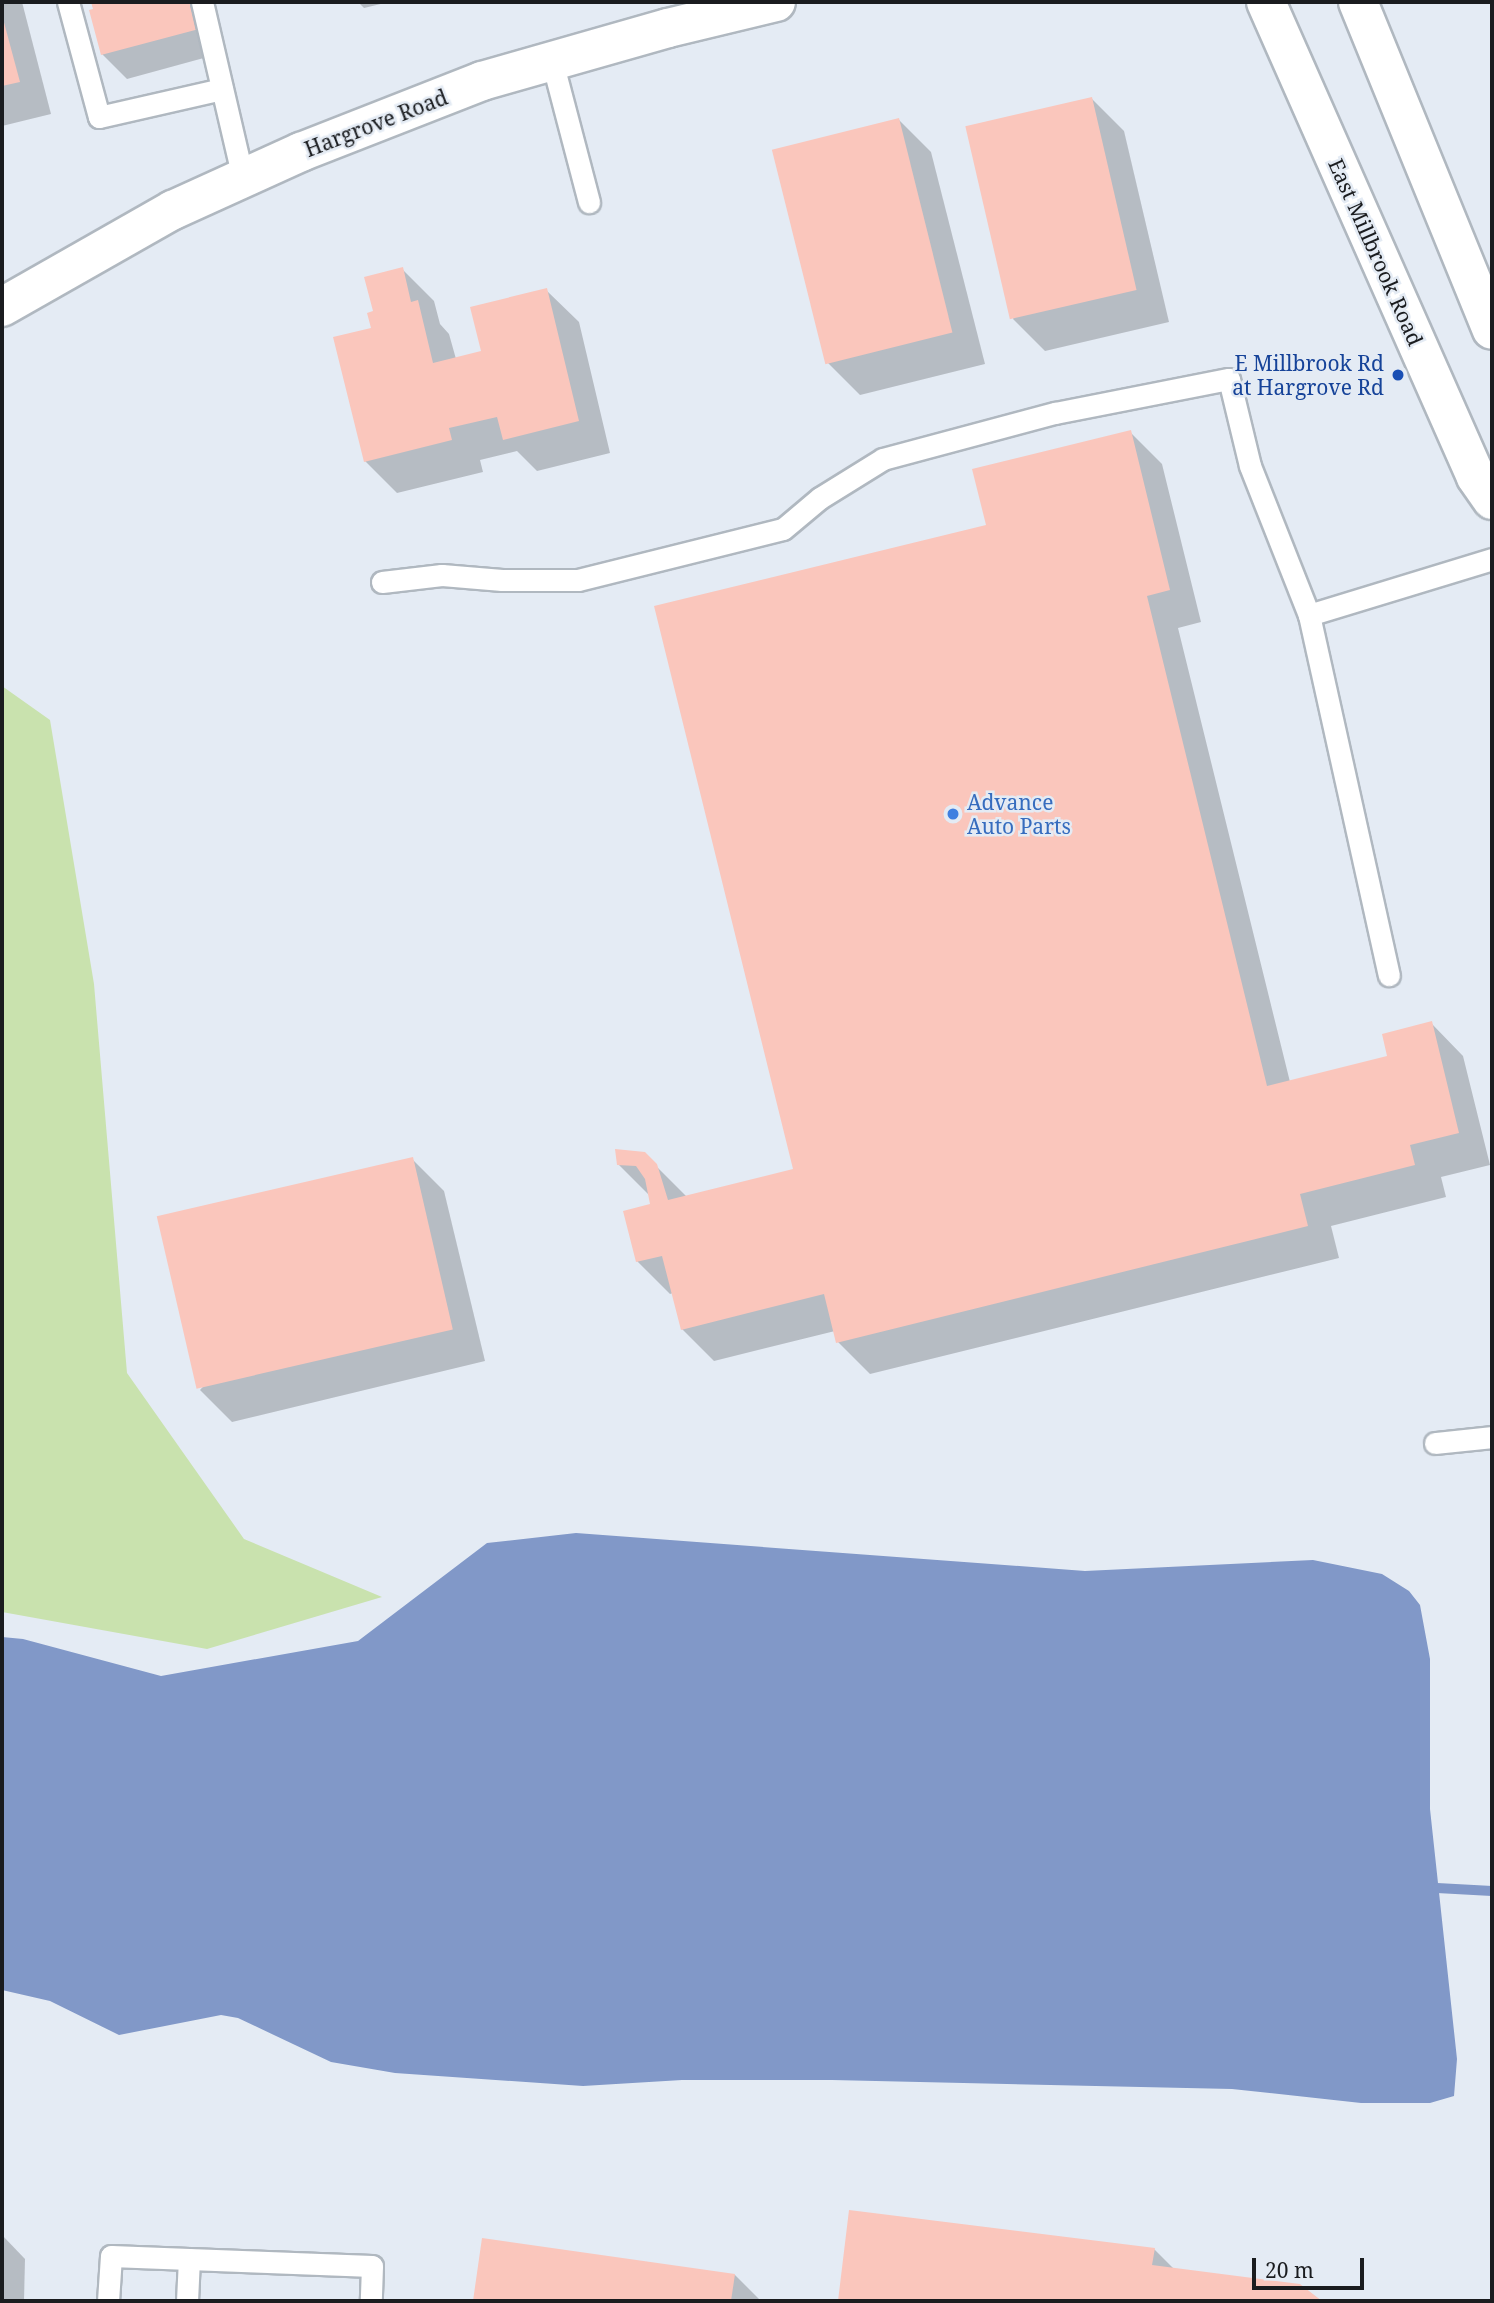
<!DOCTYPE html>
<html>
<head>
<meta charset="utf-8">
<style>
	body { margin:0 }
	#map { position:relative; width:1494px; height:2303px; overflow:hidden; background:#e4ebf4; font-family:"Noto Serif",serif }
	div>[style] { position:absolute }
	.green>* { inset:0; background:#c9e2ae }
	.water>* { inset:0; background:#8198c8 }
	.shadow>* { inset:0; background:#0003 }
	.stream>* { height:10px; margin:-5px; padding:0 5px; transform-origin:5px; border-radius:5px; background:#8198c8 }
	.building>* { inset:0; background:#fac6bc; transform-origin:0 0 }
	.roads { filter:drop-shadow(2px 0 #b0b8c0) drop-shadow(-2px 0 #b0b8c0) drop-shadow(0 2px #b0b8c0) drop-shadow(0 -2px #b0b8c0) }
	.service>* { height:21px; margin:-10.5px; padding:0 10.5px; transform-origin:10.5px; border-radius:10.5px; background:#fff }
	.tertiary>* { height:38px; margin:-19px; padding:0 19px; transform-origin:19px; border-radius:19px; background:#fff }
	.primary>* { height:38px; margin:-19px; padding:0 19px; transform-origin:19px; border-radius:19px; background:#fff }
	.dots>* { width:19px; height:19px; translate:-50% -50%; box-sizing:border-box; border:4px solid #e4ebf4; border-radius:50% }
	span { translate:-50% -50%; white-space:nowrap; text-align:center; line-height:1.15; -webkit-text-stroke:5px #e4ebf4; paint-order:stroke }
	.street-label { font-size:21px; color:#1a1c1f }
	.transit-label { font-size:21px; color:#164399 }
	.right { translate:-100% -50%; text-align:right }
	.shop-label { font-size:21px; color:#366cbe }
	.left { translate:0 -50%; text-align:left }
	.frame { position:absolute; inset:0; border:4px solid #1a1c1f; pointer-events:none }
	.scale { position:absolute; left:1252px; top:2258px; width:112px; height:32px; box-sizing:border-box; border:4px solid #1a1c1f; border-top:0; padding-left:9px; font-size:21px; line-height:24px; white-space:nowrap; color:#1a1c1f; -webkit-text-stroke:5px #e4ebf4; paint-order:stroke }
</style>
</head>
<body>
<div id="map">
	<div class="green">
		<div style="clip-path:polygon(2px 686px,50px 720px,94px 984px,127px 1373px,244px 1539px,382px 1597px,207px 1649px,2px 1612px)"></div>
	</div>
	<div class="water">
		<div style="clip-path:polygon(576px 1533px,1085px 1571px,1313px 1560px,1382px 1574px,1409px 1591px,1420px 1605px,1430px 1659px,1430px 1809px,1457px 2059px,1454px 2096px,1430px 2103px,1361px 2103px,1232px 2089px,832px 2080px,682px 2080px,583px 2086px,395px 2073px,331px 2062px,238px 2018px,221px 2015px,119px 2035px,50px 2001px,2px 1990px,2px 1637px,23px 1639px,161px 1676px,358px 1641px,487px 1543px)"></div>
	</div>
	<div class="shadow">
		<div style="clip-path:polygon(2px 2px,22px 2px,51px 114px,2px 126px)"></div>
		<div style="clip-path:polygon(92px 2px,208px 2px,222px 53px,127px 79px,102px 54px)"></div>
		<div style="clip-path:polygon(358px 2px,389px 2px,364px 8px)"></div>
		<div style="clip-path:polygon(1092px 99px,1124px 131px,1169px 322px,1045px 351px,1013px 319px)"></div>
		<div style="clip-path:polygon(899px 120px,931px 152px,985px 364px,860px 395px,828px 363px)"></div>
		<div style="clip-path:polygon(402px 269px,434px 301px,440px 324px,449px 334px,456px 359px,483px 353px,546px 290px,579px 322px,610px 453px,537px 471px,517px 451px,480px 460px,483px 472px,397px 493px,365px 461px,375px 313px)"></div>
		<div style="clip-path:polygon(1130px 432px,1162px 464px,1201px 622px,1178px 628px,1290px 1082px,1390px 1058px,1431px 1023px,1463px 1056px,1490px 1165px,1441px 1177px,1446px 1197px,1331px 1226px,1339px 1258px,870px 1374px,838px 1342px,835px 1331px,714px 1361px,682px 1329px,673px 1293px,670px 1294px,637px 1261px,652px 1205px,650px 1196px,618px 1164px,644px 1154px,687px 1197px,795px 1170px,988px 526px)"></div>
		<div style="clip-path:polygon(412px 1159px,444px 1191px,485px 1361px,232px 1422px,200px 1390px)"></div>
		<div style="clip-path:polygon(851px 2212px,1154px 2249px,1175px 2270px,1299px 2285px,1319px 2301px,840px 2301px)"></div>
		<div style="clip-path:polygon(2px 2235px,25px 2259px,24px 2301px,2px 2301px)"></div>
		<div style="clip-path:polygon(483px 2240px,735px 2275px,761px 2301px,474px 2301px)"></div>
	</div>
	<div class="stream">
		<div style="left:1437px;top:1888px;width:55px;rotate:3.1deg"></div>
	</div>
	<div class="building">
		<div style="clip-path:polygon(91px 2px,192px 2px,199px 29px,101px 55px,89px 10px,93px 9px)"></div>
		<div style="clip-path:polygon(2px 15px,20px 82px,2px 86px)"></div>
		<div style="left:1092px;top:97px;width:198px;height:130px;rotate:77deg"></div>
		<div style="left:899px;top:118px;width:221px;height:131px;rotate:76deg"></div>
		<div style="clip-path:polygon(403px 267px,411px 302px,418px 300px,433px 363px,481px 351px,470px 307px,547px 288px,579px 421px,503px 440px,497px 417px,449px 428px,452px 440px,364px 462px,333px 337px,371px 328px,367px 313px,373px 311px,364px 277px)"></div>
		<div style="clip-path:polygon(1131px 430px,1170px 590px,1147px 596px,1267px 1086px,1387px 1056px,1382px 1034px,1432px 1021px,1459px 1133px,1410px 1145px,1415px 1165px,1300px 1194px,1308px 1226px,836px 1343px,824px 1294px,681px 1330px,662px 1256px,636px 1262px,623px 1211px,650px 1204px,645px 1179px,636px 1166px,617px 1165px,615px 1149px,645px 1152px,657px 1164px,668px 1200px,793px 1169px,654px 606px,986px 525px,972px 469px)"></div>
		<div style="left:413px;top:1157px;width:177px;height:263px;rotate:77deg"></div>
		<div style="clip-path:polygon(849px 2210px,1155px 2248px,1152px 2265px,1300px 2284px,1322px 2301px,838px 2301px)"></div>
		<div style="clip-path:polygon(482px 2238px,735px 2274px,731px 2301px,473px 2301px)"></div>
	</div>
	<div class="roads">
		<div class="service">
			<div style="left:68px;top:2px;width:119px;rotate:74.9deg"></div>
			<div style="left:99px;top:117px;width:126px;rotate:-12.8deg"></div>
			<div style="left:202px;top:2px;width:181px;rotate:76.9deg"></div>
			<div style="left:552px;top:61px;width:146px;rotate:75.3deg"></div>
			<div style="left:382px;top:582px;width:60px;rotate:-6.7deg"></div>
			<div style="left:442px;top:575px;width:60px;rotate:4.8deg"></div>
			<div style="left:502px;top:580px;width:76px"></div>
			<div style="left:578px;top:580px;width:211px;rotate:-14deg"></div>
			<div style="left:783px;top:529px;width:48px;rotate:-40deg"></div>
			<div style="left:820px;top:498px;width:74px;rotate:-31.8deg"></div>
			<div style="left:883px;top:459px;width:178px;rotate:-15deg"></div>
			<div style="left:1055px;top:413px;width:177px;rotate:-11.1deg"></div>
			<div style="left:1229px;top:379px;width:89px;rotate:76.4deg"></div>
			<div style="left:1250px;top:466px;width:160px;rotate:68.4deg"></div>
			<div style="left:1309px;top:615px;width:191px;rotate:-17deg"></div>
			<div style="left:1309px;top:615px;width:369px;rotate:77.5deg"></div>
			<div style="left:1435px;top:1443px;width:57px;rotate:-6deg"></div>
			<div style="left:108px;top:2301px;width:45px;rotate:-86.2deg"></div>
			<div style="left:111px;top:2256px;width:261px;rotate:2.2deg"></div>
			<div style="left:372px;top:2266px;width:35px;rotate:92deg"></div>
			<div style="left:187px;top:2301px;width:42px;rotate:-87.3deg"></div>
		</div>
		<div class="tertiary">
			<div style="left:2px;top:307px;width:197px;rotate:-29.6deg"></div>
			<div style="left:173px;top:210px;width:141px;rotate:-24.4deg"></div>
			<div style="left:301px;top:152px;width:194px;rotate:-21.4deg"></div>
			<div style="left:482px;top:81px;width:193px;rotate:-15.9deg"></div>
			<div style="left:668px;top:28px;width:111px;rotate:-13.5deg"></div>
		</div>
		<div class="primary">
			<div style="left:1266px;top:2px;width:519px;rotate:66.15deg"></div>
			<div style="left:1476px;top:477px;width:28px;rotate:55deg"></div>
			<div style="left:1358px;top:2px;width:354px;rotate:67.8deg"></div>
		</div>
	</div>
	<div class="dots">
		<div style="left:1398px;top:375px;background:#1a4fb4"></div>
		<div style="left:953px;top:814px;background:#3f7fe0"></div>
	</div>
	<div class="street-label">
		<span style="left:376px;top:123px;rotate:-21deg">Hargrove Road</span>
		<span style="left:1376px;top:252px;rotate:66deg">East Millbrook Road</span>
	</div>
	<div class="transit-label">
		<span class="right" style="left:1384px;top:375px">E Millbrook Rd<br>at Hargrove Rd</span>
	</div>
	<div class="shop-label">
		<span class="left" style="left:967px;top:814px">Advance<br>Auto Parts</span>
	</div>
	<div class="frame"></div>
	<div class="scale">20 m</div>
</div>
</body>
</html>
